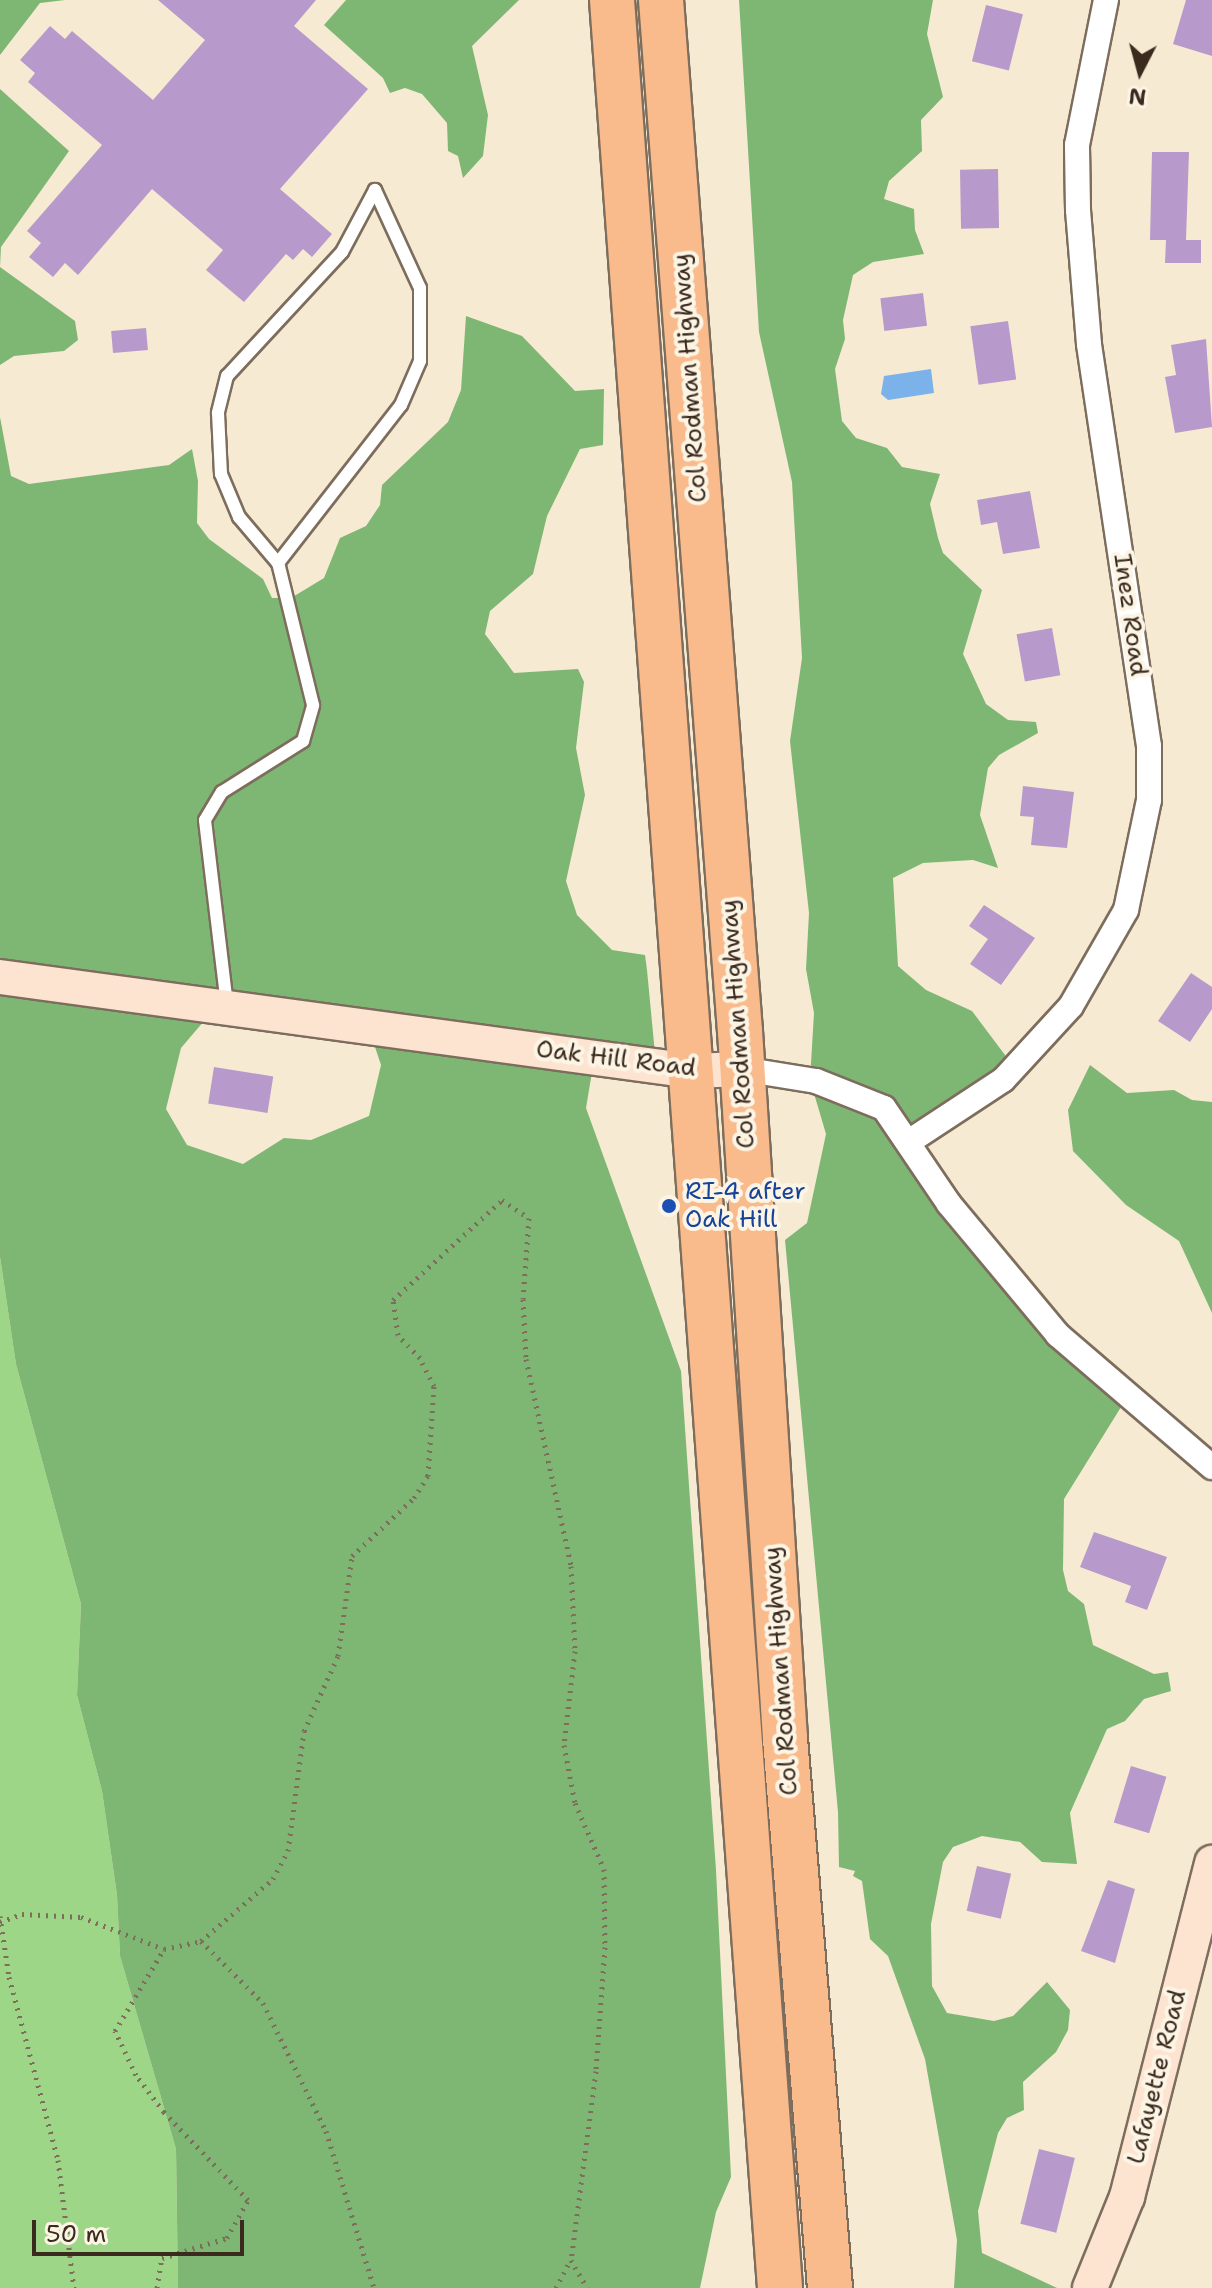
<!DOCTYPE html>
<html>
<head>
<meta charset="utf-8">
<style>
	body { margin:0 }
	#map { position:relative; width:1212px; height:2288px; overflow:hidden; background:#f7ead2; font-family:"Shantell Sans",sans-serif }
	div>[style] { position:absolute }
	.green>* { inset:0; background:#9ed688 }
	.forest>* { inset:0; background:#7eb774 }
	.water>* { inset:0; background:#7bb2ea }
	.building>* { inset:0; background:#b899cc; transform-origin:0 0 }
	.path>* { height:5px; margin-top:-2.5px; transform-origin:0; background:repeating-linear-gradient(90deg,#7d6d5d 0 2px,transparent 0 8px) }
	.roads { filter:drop-shadow(2px 0 #7d6d5d) drop-shadow(-2px 0 #7d6d5d) drop-shadow(0 2px #7d6d5d) drop-shadow(0 -2px #7d6d5d) }
	.lane>* { height:12px; margin:-6px; padding:0 6px; transform-origin:6px; border-radius:6px; background:#fff }
	.street>* { height:24px; margin:-12px; padding:0 12px; transform-origin:12px; border-radius:12px; background:#fff }
	.secondary>* { height:34px; margin:-17px; padding:0 17px; transform-origin:17px; border-radius:17px; background:#fde4d1 }
	.highway>* { height:44px; margin:-22px; padding:0 22px; transform-origin:22px; border-radius:22px; background:#fabb8c }
	.dots>* { width:22px; height:22px; translate:-50% -50%; box-sizing:border-box; border:4px solid #fcf5e5; border-radius:50% }
	span { translate:-50% -50%; white-space:nowrap; text-align:center; line-height:1.15; -webkit-text-stroke:8px #fcf5e5; paint-order:stroke }
	.street-label { font-size:24px; color:#3b2a1e }
	.transit-label { font-size:24px; color:#164399 }
	.left { translate:0 -50%; text-align:left }
	.north { position:absolute; left:1100px; top:32px; width:80px; height:80px; -webkit-text-stroke:6px #fcf5e5; paint-order:stroke; rotate:186deg; font-size:22px; font-weight:700; line-height:32px; text-align:center; color:#3b2a1e }
	.north::after { content:''; display:block; margin:auto; width:28px; height:36px; background:#3b2a1e; clip-path:polygon(50% 0,100% 100%,50% 72%,0 100%) }
	.scale { position:absolute; left:32px; top:2220px; width:212px; height:36px; box-sizing:border-box; border:4px solid #3b2a1e; border-top:0; padding-left:10px; font-size:24px; line-height:28px; white-space:nowrap; color:#3b2a1e; -webkit-text-stroke:6px #fcf5e5; paint-order:stroke }
</style>
</head>
<body>
<div id="map">
	<div class="green">
		<div style="clip-path:polygon(0 1257px,16px 1364px,81px 1604px,77px 1695px,102px 1791px,117px 1895px,120px 1956px,176px 2149px,178px 2288px,0 2288px)"></div>
	</div>
	<div class="forest">
		<div style="clip-path:polygon(0 0,65px 0,40px 3px,0 55px)"></div>
		<div style="clip-path:polygon(346px 0,519px 0,472px 46px,488px 115px,483px 156px,463px 178px,458px 156px,448px 151px,447px 123px,422px 94px,405px 88px,390px 93px,383px 78px,324px 25px)"></div>
		<div style="clip-path:polygon(739px 0,933px 0,927px 34px,943px 97px,921px 120px,922px 151px,889px 181px,884px 199px,914px 209px,915px 230px,924px 254px,873px 262px,853px 275px,843px 320px,845px 339px,835px 369px,842px 421px,856px 438px,887px 448px,902px 467px,940px 474px,930px 504px,938px 538px,943px 553px,982px 590px,963px 654px,986px 704px,1008px 720px,1036px 722px,1038px 733px,999px 755px,988px 768px,980px 815px,998px 868px,973px 860px,923px 863px,893px 878px,898px 966px,926px 990px,972px 1011px,1014px 1067px,914px 1149px,1126px 1399px,1064px 1499px,1063px 1570px,1068px 1591px,1084px 1604px,1093px 1645px,1154px 1674px,1168px 1672px,1171px 1691px,1144px 1699px,1125px 1721px,1107px 1729px,1070px 1813px,1077px 1864px,1042px 1862px,1020px 1842px,982px 1836px,953px 1847px,943px 1862px,931px 1924px,932px 1986px,947px 2013px,994px 2021px,1013px 2016px,1047px 1982px,1070px 2010px,1068px 2030px,1056px 2052px,1023px 2082px,1024px 2110px,1007px 2118px,998px 2133px,978px 2211px,982px 2253px,1057px 2288px,954px 2288px,957px 2240px,925px 2059px,888px 1956px,870px 1939px,862px 1881px,853px 1876px,855px 1871px,839px 1867px,838px 1812px,785px 1240px,807px 1223px,826px 1134px,810px 1080px,814px 1013px,806px 969px,809px 913px,790px 741px,802px 658px,792px 482px,759px 332px)"></div>
		<div style="clip-path:polygon(0 89px,69px 151px,1px 247px,0 267px,75px 321px,78px 340px,64px 351px,14px 356px,0 365px)"></div>
		<div style="clip-path:polygon(evenodd,466px 316px,522px 336px,575px 391px,604px 389px,603px 445px,580px 449px,547px 516px,533px 574px,490px 611px,485px 634px,514px 673px,578px 669px,584px 682px,576px 748px,585px 795px,566px 881px,577px 915px,612px 950px,645px 955px,647px 970px,656px 1064px,594px 1060px,586px 1108px,681px 1371px,716px 1870px,731px 2177px,716px 2212px,700px 2288px,178px 2288px,176px 2149px,120px 1956px,117px 1895px,102px 1791px,77px 1695px,81px 1604px,16px 1364px,0 1257px,0 417px,11px 476px,29px 484px,169px 465px,192px 449px,198px 481px,197px 523px,209px 539px,263px 579px,272px 598px,291px 598px,324px 578px,340px 538px,366px 526px,380px 505px,382px 485px,448px 422px,461px 390px,466px 316px,216px 1007px,370px 1032px,381px 1065px,369px 1116px,311px 1140px,284px 1138px,243px 1164px,187px 1145px,166px 1109px,181px 1048px,216px 1007px)"></div>
		<div style="clip-path:polygon(1090px 1065px,1127px 1093px,1174px 1090px,1192px 1100px,1212px 1102px,1212px 1313px,1179px 1241px,1126px 1205px,1073px 1151px,1068px 1110px)"></div>
	</div>
	<div class="water">
		<div style="clip-path:polygon(931px 369px,934px 393px,888px 400px,881px 394px,884px 376px)"></div>
	</div>
	<div class="building">
		<div style="clip-path:polygon(158px 0,316px 0,294px 26px,368px 89px,280px 189px,332px 234px,312px 257px,303px 249px,293px 260px,286px 254px,244px 302px,206px 270px,223px 250px,152px 189px,78px 275px,65px 263px,53px 277px,29px 257px,41px 243px,27px 231px,102px 145px,28px 82px,35px 73px,20px 60px,50px 26px,65px 39px,72px 31px,153px 100px,205px 40px)"></div>
		<div style="clip-path:polygon(1186px 0,1212px 0,1212px 56px,1173px 44px)"></div>
		<div style="left:986px;top:5px;width:38px;height:58px;rotate:14deg"></div>
		<div style="clip-path:polygon(1152px 152px,1189px 152px,1186px 240px,1201px 240px,1201px 263px,1165px 263px,1166px 240px,1150px 240px)"></div>
		<div style="left:998px;top:169px;width:59px;height:38px;rotate:89deg"></div>
		<div style="left:923px;top:293px;width:33px;height:43px;rotate:83deg"></div>
		<div style="left:1008px;top:321px;width:59px;height:38px;rotate:82deg"></div>
		<div style="left:146px;top:328px;width:22px;height:35px;rotate:85deg"></div>
		<div style="clip-path:polygon(1206px 339px,1212px 427px,1175px 433px,1165px 377px,1176px 375px,1171px 345px)"></div>
		<div style="clip-path:polygon(1030px 491px,1040px 548px,1003px 554px,997px 522px,981px 525px,977px 500px)"></div>
		<div style="left:1052px;top:628px;width:48px;height:36px;rotate:80deg"></div>
		<div style="clip-path:polygon(1023px 786px,1074px 792px,1067px 848px,1031px 845px,1034px 817px,1020px 816px)"></div>
		<div style="clip-path:polygon(984px 905px,1035px 938px,1001px 985px,970px 964px,988px 939px,969px 926px)"></div>
		<div style="clip-path:polygon(1191px 973px,1212px 987px,1212px 1009px,1190px 1042px,1158px 1021px)"></div>
		<div style="left:214px;top:1067px;width:60px;height:37px;rotate:9deg"></div>
		<div style="clip-path:polygon(1094px 1532px,1167px 1557px,1147px 1610px,1125px 1602px,1131px 1586px,1080px 1567px)"></div>
		<div style="left:1131px;top:1766px;width:37px;height:59px;rotate:17deg"></div>
		<div style="left:977px;top:1866px;width:35px;height:46px;rotate:13deg"></div>
		<div style="clip-path:polygon(1108px 1880px,1135px 1889px,1115px 1963px,1081px 1951px)"></div>
		<div style="left:1039px;top:2149px;width:37px;height:77px;rotate:14deg"></div>
	</div>
	<div class="path">
		<div style="left:0;top:1916px;width:62px;rotate:81.6deg"></div>
		<div style="left:9px;top:1977px;width:189px;rotate:75deg"></div>
		<div style="left:58px;top:2160px;width:129px;rotate:82.9deg"></div>
		<div style="left:0;top:1922px;width:23px;rotate:-20deg"></div>
		<div style="left:22px;top:1914px;width:59px;rotate:2.9deg"></div>
		<div style="left:81px;top:1917px;width:89px;rotate:21.1deg"></div>
		<div style="left:164px;top:1949px;width:38px;rotate:-12deg"></div>
		<div style="left:201px;top:1941px;width:95px;rotate:-40.7deg"></div>
		<div style="left:273px;top:1879px;width:32px;rotate:-62deg"></div>
		<div style="left:288px;top:1851px;width:121px;rotate:-82.4deg"></div>
		<div style="left:304px;top:1731px;width:82px;rotate:-65.6deg"></div>
		<div style="left:338px;top:1656px;width:101px;rotate:-82deg"></div>
		<div style="left:352px;top:1556px;width:85px;rotate:-43.1deg"></div>
		<div style="left:414px;top:1498px;width:26px;rotate:-58deg"></div>
		<div style="left:428px;top:1476px;width:90px;rotate:-86.2deg"></div>
		<div style="left:434px;top:1386px;width:31px;rotate:-117deg"></div>
		<div style="left:420px;top:1358px;width:32px;rotate:-134deg"></div>
		<div style="left:398px;top:1335px;width:35px;rotate:-98deg"></div>
		<div style="left:393px;top:1300px;width:148px;rotate:-42.5deg"></div>
		<div style="left:502px;top:1200px;width:32px;rotate:34deg"></div>
		<div style="left:529px;top:1218px;width:81px;rotate:94.2deg"></div>
		<div style="left:523px;top:1299px;width:60px;rotate:87.1deg"></div>
		<div style="left:526px;top:1359px;width:212px;rotate:77.7deg"></div>
		<div style="left:571px;top:1566px;width:85px;rotate:87.3deg"></div>
		<div style="left:575px;top:1651px;width:95px;rotate:96.7deg"></div>
		<div style="left:564px;top:1745px;width:59px;rotate:79.3deg"></div>
		<div style="left:575px;top:1803px;width:72px;rotate:66.3deg"></div>
		<div style="left:604px;top:1869px;width:78px;rotate:89.3deg"></div>
		<div style="left:605px;top:1947px;width:124px;rotate:94.2deg"></div>
		<div style="left:596px;top:2071px;width:191px;rotate:97.5deg"></div>
		<div style="left:571px;top:2260px;width:32px;rotate:60deg"></div>
		<div style="left:201px;top:1941px;width:88px;rotate:45deg"></div>
		<div style="left:263px;top:2003px;width:143px;rotate:63.8deg"></div>
		<div style="left:326px;top:2131px;width:164px;rotate:73deg"></div>
		<div style="left:157px;top:2288px;width:30px;rotate:-81deg"></div>
		<div style="left:162px;top:2258px;width:68px;rotate:-17.1deg"></div>
		<div style="left:227px;top:2238px;width:43px;rotate:-61.1deg"></div>
		<div style="left:248px;top:2200px;width:122px;rotate:-133.7deg"></div>
		<div style="left:164px;top:2112px;width:46px;rotate:-127.1deg"></div>
		<div style="left:136px;top:2075px;width:49px;rotate:-115.5deg"></div>
		<div style="left:115px;top:2031px;width:96px;rotate:-59.1deg"></div>
		<div style="left:556px;top:2288px;width:30px;rotate:-63deg"></div>
	</div>
	<div class="roads">
		<div class="lane">
			<div style="left:227px;top:1005px;width:186px;rotate:-96.8deg"></div>
			<div style="left:205px;top:820px;width:33px;rotate:-59deg"></div>
			<div style="left:222px;top:792px;width:96px;rotate:-32.2deg"></div>
			<div style="left:303px;top:741px;width:37px;rotate:-74deg"></div>
			<div style="left:313px;top:705px;width:146px;rotate:-103.8deg"></div>
			<div style="left:278px;top:563px;width:200px;rotate:-52.1deg"></div>
			<div style="left:401px;top:405px;width:48px;rotate:-66.6deg"></div>
			<div style="left:420px;top:361px;width:73px;rotate:-90deg"></div>
			<div style="left:420px;top:288px;width:108px;rotate:-114.7deg"></div>
			<div style="left:375px;top:190px;width:70px;rotate:118deg"></div>
			<div style="left:342px;top:252px;width:169px;rotate:132.8deg"></div>
			<div style="left:227px;top:376px;width:38px;rotate:104deg"></div>
			<div style="left:218px;top:413px;width:61px;rotate:87.2deg"></div>
			<div style="left:221px;top:474px;width:47px;rotate:67.3deg"></div>
			<div style="left:239px;top:517px;width:60px;rotate:49.7deg"></div>
		</div>
		<div class="street">
			<div style="left:742px;top:1069px;width:75px;rotate:9.2deg"></div>
			<div style="left:816px;top:1081px;width:73px;rotate:21.7deg"></div>
			<div style="left:884px;top:1108px;width:116px;rotate:55.9deg"></div>
			<div style="left:949px;top:1204px;width:170px;rotate:50.2deg"></div>
			<div style="left:1058px;top:1335px;width:203px;rotate:40.6deg"></div>
			<div style="left:910px;top:1141px;width:111px;rotate:-33.3deg"></div>
			<div style="left:1003px;top:1080px;width:100px;rotate:-47.4deg"></div>
			<div style="left:1071px;top:1006px;width:111px;rotate:-60.2deg"></div>
			<div style="left:1126px;top:910px;width:112px;rotate:-78.2deg"></div>
			<div style="left:1149px;top:800px;width:54px;rotate:-90deg"></div>
			<div style="left:1149px;top:746px;width:406px;rotate:-98.5deg"></div>
			<div style="left:1089px;top:344px;width:134px;rotate:-94.7deg"></div>
			<div style="left:1078px;top:210px;width:65px;rotate:-90.9deg"></div>
			<div style="left:1077px;top:145px;width:148px;rotate:-78.7deg"></div>
		</div>
		<div class="secondary">
			<div style="left:0;top:977px;width:698px;rotate:7.74deg"></div>
			<div style="left:692px;top:1071px;width:50px;rotate:-2.3deg"></div>
			<div style="left:1090px;top:2288px;width:98px;rotate:-67.9deg"></div>
			<div style="left:1127px;top:2197px;width:345px;rotate:-75.7deg"></div>
		</div>
		<div class="highway">
			<div style="left:612px;top:0;width:2294px;rotate:85.8deg"></div>
			<div style="left:661px;top:0;width:1034px;rotate:85.62deg"></div>
			<div style="left:740px;top:1031px;width:709px;rotate:86.36deg"></div>
			<div style="left:785px;top:1739px;width:551px;rotate:85.31deg"></div>
		</div>
	</div>
	<div class="dots">
		<div style="left:669px;top:1206px;background:#1a4fb4"></div>
	</div>
	<div class="street-label">
		<span style="left:690px;top:378px;rotate:-94deg">Col Rodman Highway</span>
		<span style="left:1130px;top:615px;rotate:82deg">Inez Road</span>
		<span style="left:738px;top:1024px;rotate:-94deg">Col Rodman Highway</span>
		<span style="left:616px;top:1059px;rotate:7deg">Oak Hill Road</span>
		<span style="left:781px;top:1671px;rotate:-94deg">Col Rodman Highway</span>
		<span style="left:1157px;top:2077px;rotate:-76deg">Lafayette Road</span>
	</div>
	<div class="transit-label">
		<span class="left" style="left:685px;top:1206px">RI-4 after<br>Oak Hill</span>
	</div>
	<div class="north">N</div>
	<div class="scale">50 m</div>
</div>
</body>
</html>
